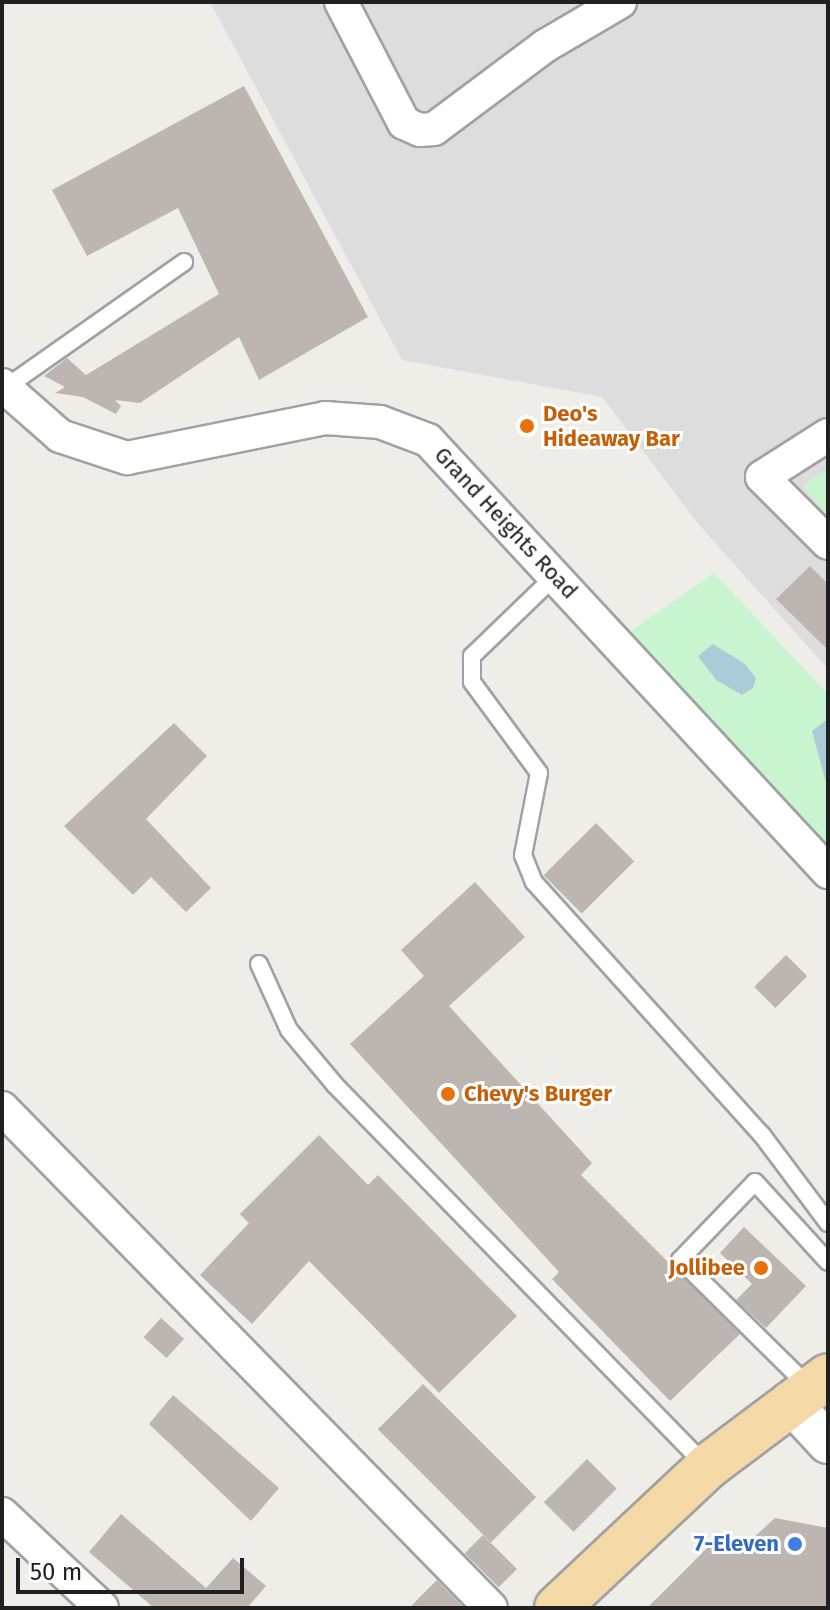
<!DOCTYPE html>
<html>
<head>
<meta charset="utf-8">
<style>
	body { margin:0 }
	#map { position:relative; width:830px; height:1610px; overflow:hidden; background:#efede7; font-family:"Fira Sans",sans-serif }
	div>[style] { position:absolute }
	.residential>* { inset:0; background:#dedddd }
	.park>* { inset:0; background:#c8f5cf }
	.water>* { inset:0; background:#abcbd9 }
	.building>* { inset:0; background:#bdb6b0; transform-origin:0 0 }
	.roads { filter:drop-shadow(2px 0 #a1a1a1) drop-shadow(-2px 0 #a1a1a1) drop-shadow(0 2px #a1a1a1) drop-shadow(0 -2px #a1a1a1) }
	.service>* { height:16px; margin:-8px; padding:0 8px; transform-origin:8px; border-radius:8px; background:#fff }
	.minor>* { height:32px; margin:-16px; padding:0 16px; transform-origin:16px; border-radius:16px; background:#fff }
	.tertiary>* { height:40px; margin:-20px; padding:0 20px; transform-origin:20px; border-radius:20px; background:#fff }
	.primary>* { height:44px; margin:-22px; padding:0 22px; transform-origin:22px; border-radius:22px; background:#f4d9a7 }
	.dots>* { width:22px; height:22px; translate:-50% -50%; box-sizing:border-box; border:4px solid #fff; border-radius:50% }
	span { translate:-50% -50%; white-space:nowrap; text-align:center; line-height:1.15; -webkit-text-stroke:6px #fff; paint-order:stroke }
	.food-label { font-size:22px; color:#c56008; font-weight:700 }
	.left { translate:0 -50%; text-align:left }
	.right { translate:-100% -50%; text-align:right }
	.street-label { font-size:22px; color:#202020 }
	.shop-label { font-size:22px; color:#366cbe; font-weight:700 }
	.frame { position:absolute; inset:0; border:4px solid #202020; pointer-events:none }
	.scale { position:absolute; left:16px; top:1558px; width:228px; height:36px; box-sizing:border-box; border:4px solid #202020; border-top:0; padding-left:10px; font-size:24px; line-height:28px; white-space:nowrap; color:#202020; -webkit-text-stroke:6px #fff; paint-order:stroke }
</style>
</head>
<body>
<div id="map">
	<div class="residential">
		<div style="clip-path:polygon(210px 2px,828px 2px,828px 669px,700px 526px,602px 397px,402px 360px)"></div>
	</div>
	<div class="park">
		<div style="clip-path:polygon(828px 469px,828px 518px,803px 485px)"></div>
		<div style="clip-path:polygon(714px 573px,828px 694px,828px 853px,625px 635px)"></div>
	</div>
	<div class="water">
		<div style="clip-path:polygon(713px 644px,745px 664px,756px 678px,753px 688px,742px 695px,716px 680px,698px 656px)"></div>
		<div style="clip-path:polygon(828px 719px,828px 790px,812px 731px)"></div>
	</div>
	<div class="building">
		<div style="clip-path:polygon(244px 86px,368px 317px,259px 380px,239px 337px,140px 403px,115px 400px,121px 406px,116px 414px,83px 397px,55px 393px,65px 387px,44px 376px,67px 358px,86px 375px,219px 294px,178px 208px,87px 256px,52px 190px)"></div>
		<div style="clip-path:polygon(810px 566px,828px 584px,828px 650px,776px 599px)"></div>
		<div style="clip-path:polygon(174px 723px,207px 756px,146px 819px,211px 888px,186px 912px,151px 877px,133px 895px,64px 826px)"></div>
		<div style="left:596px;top:823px;width:54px;height:74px;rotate:45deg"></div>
		<div style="clip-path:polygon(475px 882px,525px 937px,449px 1006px,592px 1163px,581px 1175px,740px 1334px,670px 1401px,552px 1279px,559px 1272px,350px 1044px,424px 976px,401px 950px)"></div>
		<div style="left:786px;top:955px;width:30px;height:45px;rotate:45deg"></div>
		<div style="clip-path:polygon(319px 1135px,368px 1185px,378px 1175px,517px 1316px,439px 1393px,309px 1261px,252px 1324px,200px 1275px,249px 1223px,240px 1214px)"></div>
		<div style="clip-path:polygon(744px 1227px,806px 1286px,766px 1328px,736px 1300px,752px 1284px,720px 1253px)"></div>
		<div style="left:161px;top:1318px;width:31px;height:26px;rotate:42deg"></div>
		<div style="left:423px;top:1384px;width:160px;height:64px;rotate:45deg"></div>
		<div style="clip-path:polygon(173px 1395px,279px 1488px,251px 1521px,149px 1424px)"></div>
		<div style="left:587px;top:1459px;width:42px;height:61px;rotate:45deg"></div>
		<div style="clip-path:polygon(121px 1514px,206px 1588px,233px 1558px,266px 1586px,247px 1608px,154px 1608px,89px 1552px)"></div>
		<div style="clip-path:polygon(775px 1518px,828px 1528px,828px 1608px,647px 1608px,721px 1534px,738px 1552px)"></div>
		<div style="left:483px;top:1535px;width:48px;height:26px;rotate:45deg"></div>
		<div style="clip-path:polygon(437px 1580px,464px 1608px,409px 1608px)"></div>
	</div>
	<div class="roads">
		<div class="service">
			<div style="left:5px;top:388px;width:219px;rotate:-35.1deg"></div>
			<div style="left:556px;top:575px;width:117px;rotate:136deg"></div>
			<div style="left:472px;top:656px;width:26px;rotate:90deg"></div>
			<div style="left:472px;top:682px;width:113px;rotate:53.6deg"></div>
			<div style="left:539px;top:773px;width:84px;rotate:101deg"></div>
			<div style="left:523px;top:855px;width:29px;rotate:68deg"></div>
			<div style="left:534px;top:882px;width:341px;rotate:48deg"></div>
			<div style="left:762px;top:1135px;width:110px;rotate:53.1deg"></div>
			<div style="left:259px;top:964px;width:72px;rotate:65.6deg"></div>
			<div style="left:289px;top:1030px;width:72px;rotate:50.1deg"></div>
			<div style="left:335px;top:1085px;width:530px;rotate:45.76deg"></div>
			<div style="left:809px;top:1387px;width:181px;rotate:-135.4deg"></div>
			<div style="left:680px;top:1260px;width:108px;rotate:-46.1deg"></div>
			<div style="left:755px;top:1182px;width:108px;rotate:47.6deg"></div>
		</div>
		<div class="minor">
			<div style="left:341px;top:2px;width:136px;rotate:62.5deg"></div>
			<div style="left:404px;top:123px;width:17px;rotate:24deg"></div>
			<div style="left:420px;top:130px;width:14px;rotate:-4deg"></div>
			<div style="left:434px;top:129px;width:139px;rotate:-36.8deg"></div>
			<div style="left:545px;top:46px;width:87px;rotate:-30.4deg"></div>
			<div style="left:2px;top:385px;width:77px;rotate:41.3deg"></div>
			<div style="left:60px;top:436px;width:71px;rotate:18.2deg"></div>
			<div style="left:127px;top:458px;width:202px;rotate:-11.4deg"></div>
			<div style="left:325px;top:418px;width:55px;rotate:4.2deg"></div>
			<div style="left:380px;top:422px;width:51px;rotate:20.6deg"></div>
			<div style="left:428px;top:440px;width:589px;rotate:47.2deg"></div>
			<div style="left:828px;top:435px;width:78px;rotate:147.5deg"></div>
			<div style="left:762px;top:477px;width:93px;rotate:45deg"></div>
			<div style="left:2px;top:1108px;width:699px;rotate:45.64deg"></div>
			<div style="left:2px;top:1514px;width:137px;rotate:43.2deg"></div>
		</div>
		<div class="tertiary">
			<div style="left:790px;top:1402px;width:56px;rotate:47.2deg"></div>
		</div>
		<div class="primary">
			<div style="left:557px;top:1608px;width:206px;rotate:-43.2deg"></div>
			<div style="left:707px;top:1467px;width:151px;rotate:-36.9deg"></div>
		</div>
	</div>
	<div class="dots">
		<div style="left:527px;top:426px;background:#e8710a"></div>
		<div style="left:448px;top:1094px;background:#e8710a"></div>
		<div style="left:761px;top:1268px;background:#e8710a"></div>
		<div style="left:795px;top:1544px;background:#3f7fe0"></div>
	</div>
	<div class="food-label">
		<span class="left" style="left:543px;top:426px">Deo's<br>Hideaway Bar</span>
		<span class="left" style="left:464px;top:1094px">Chevy's Burger</span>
		<span class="right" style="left:745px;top:1268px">Jollibee</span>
	</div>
	<div class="street-label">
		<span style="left:506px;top:523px;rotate:47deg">Grand Heights Road</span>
	</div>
	<div class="shop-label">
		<span class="right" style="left:779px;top:1544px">7-Eleven</span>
	</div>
	<div class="frame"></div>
	<div class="scale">50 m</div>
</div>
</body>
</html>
